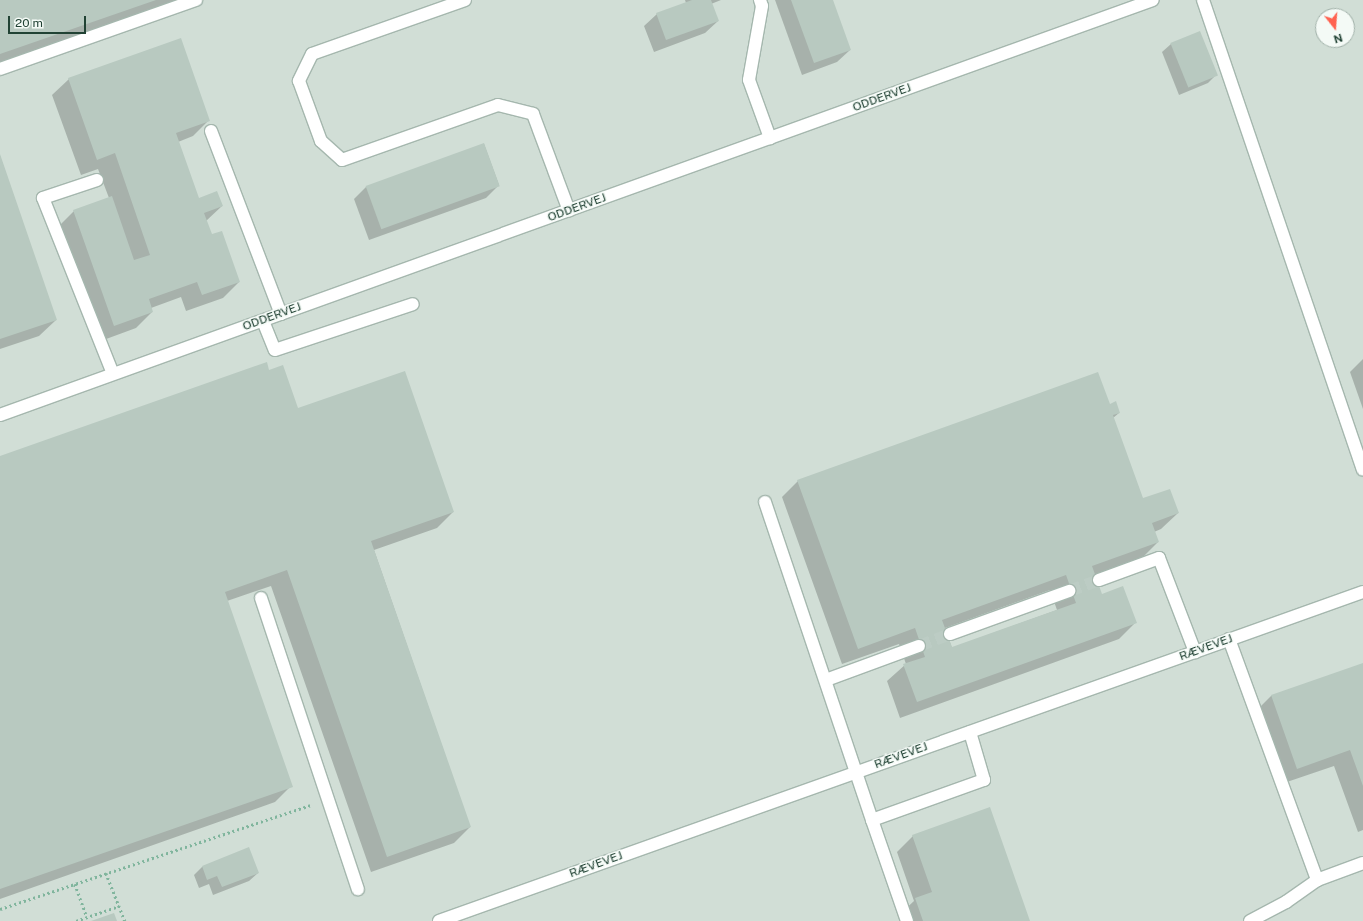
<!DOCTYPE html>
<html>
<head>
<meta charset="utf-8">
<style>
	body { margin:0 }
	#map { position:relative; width:1363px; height:921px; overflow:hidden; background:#e3eee8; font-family:"Public Sans",sans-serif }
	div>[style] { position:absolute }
	.built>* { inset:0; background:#d1ded6 }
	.shadow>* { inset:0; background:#0003 }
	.building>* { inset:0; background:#b8c9c0; transform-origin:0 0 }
	.minor-tunnel>* { height:12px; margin-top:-6px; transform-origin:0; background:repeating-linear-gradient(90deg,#bcccc4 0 12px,transparent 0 18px) }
	.path>* { height:2.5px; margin-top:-1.25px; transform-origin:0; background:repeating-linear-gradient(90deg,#80b59d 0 2px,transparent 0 5px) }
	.roads { filter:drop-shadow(1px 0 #a5b7ae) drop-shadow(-1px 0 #a5b7ae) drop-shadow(0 1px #a5b7ae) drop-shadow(0 -1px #a5b7ae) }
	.minor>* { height:12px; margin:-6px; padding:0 6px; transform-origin:6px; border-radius:6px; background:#fff }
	span { translate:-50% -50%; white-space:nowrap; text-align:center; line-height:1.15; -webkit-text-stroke:3px #f4faf6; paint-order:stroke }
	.street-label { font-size:12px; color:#214234 }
	.north { position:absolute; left:1315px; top:8px; width:40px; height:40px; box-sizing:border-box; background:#f4faf6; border:1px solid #a0b0a8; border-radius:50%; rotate:163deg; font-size:11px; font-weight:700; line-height:16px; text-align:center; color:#214234 }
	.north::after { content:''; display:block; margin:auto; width:14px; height:18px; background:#ff6250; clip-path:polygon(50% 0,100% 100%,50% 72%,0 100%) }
	.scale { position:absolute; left:8px; top:16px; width:78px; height:18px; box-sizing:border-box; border:2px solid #214234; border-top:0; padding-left:5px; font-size:12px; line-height:14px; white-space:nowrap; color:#214234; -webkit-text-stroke:3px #f4faf6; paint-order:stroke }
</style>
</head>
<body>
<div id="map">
	<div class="built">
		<div style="clip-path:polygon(evenodd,0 0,1363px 0,1363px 921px,0 921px,0 0,1323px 16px,1347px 16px,1347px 40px,1323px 40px,1323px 16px)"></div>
	</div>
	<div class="shadow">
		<div style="clip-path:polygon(0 0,186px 0,0 64px)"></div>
		<div style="clip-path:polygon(685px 0,721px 0,711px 4px,718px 21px,705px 33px,654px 52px,644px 26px,657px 14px,686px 3px)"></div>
		<div style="clip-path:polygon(775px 0,832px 0,850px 50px,837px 62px,802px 75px)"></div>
		<div style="clip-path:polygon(1171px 44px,1216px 75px,1208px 83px,1179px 95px,1162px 52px)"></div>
		<div style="clip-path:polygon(69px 79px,209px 120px,193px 136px,178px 142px,198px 199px,222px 206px,206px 221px,211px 236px,239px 282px,223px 298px,186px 311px,181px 297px,151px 308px,152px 312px,136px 328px,98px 342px,58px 227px,74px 211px,109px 198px,98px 169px,81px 175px,52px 95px)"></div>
		<div style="clip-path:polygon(484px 144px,499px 185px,486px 198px,369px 240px,354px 199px,366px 187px)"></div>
		<div style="clip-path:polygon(0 156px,56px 320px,39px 336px,0 349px)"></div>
		<div style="clip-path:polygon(1363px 359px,1363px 409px,1350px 372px)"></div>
		<div style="clip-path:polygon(269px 371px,297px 410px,453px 512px,437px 528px,374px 550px,470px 827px,454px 843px,371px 872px,271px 586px,227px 601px,291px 786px,275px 802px,0 899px,0 457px)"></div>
		<div style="clip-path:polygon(evenodd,1109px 405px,1119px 413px,1113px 418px,1143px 500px,1178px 513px,1161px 529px,1154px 532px,1158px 542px,1142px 558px,1094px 575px,1101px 596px,1135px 623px,1119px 639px,900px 718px,887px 681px,906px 664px,899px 644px,842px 664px,782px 497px,798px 481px,1109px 405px,1050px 590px,1057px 610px,952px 648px,945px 628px,1050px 590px)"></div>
		<div style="clip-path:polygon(1363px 664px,1363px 830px,1358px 832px,1334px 766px,1281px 784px,1255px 712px,1271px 696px)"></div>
		<div style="clip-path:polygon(913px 836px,1029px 921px,901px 921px,899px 915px,914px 901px,897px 852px)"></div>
		<div style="clip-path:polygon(202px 867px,258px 873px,249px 881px,213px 895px,209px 884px,199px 888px,194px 875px)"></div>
	</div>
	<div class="building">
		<div style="clip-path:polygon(0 0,156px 0,0 54px)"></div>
		<div style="clip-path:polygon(692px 0,711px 0,719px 21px,666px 40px,656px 13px)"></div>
		<div style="clip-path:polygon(791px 0,833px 0,851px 50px,814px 63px)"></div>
		<div style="left:1200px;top:31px;width:48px;height:32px;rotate:68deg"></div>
		<div style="clip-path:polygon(181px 38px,210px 121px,176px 133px,199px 198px,217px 191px,223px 206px,204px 213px,212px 234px,222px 231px,240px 282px,202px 295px,197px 282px,149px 299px,153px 312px,114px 326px,73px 210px,112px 196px,134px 260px,150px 255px,115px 153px,97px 160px,68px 78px)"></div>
		<div style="left:484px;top:143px;width:46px;height:126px;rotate:70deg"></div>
		<div style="clip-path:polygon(0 154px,57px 320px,0 339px)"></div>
		<div style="clip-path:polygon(267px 362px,269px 370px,283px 365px,298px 408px,405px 371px,454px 512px,371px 541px,471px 827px,387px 857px,287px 570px,225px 592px,293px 787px,0 889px,0 456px)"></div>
		<div style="clip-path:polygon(evenodd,1098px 372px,1110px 404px,1116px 401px,1120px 413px,1113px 415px,1143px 498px,1170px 489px,1179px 513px,1152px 523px,1159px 542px,1092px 566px,1102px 594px,1123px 586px,1137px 623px,917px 702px,903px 664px,925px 657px,915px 628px,858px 649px,797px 480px,1098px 372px,1066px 575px,1076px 603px,952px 647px,942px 620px,1066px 575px)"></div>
		<div style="clip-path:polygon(1363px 663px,1363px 786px,1350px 750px,1297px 769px,1271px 695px)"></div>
		<div style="clip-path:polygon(990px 807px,1030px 921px,923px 921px,915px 898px,932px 892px,912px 835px)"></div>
		<div style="clip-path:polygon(249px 847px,259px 873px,222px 887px,217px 876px,207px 880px,202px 866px)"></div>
		<div style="clip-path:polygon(114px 913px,117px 921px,91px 921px)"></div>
	</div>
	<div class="minor-tunnel">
		<div style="left:1069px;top:591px;width:32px;rotate:-20deg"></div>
		<div style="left:919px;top:646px;width:33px;rotate:-21deg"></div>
	</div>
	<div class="path">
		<div style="left:106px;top:873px;width:52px;rotate:68.4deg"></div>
		<div style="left:75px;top:884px;width:35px;rotate:70deg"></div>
		<div style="left:0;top:909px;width:327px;rotate:-18.5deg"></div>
		<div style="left:76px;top:921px;width:46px;rotate:-19.2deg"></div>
	</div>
	<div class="roads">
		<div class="minor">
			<div style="left:465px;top:0;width:162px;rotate:160.6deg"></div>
			<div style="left:312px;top:54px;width:30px;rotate:116deg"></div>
			<div style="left:299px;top:81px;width:64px;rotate:69.9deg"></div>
			<div style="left:321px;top:141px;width:28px;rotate:42deg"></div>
			<div style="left:342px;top:160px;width:165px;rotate:-19.4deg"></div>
			<div style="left:498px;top:105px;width:36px;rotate:14deg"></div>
			<div style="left:533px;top:114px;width:103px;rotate:69.6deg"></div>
			<div style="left:760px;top:0;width:6px;rotate:72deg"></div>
			<div style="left:762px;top:6px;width:75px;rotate:100deg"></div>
			<div style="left:749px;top:80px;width:62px;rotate:70.1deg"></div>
			<div style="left:1203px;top:0;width:496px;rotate:71.2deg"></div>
			<div style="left:0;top:69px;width:208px;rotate:-19.4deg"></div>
			<div style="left:211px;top:131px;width:196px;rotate:69.1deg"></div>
			<div style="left:97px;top:180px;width:57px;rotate:161.6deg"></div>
			<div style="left:43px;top:198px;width:189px;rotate:68.3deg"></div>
			<div style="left:263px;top:321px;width:31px;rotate:68deg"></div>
			<div style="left:275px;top:350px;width:145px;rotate:-18.4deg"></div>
			<div style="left:0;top:415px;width:1225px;rotate:-19.8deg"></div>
			<div style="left:765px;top:502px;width:336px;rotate:71.4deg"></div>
			<div style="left:872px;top:820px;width:119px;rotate:-19.7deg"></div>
			<div style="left:984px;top:780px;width:50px;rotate:-106.3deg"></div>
			<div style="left:1099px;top:580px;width:64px;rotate:-20.1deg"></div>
			<div style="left:1159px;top:558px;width:101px;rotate:69deg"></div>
			<div style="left:261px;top:598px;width:307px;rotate:71.6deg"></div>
			<div style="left:950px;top:634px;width:127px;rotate:-19.9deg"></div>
			<div style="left:1229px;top:639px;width:257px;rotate:69.9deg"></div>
			<div style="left:1317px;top:880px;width:49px;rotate:-20.3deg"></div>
			<div style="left:826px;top:680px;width:99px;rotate:-20.1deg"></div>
			<div style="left:872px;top:820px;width:107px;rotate:70.9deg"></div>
			<div style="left:439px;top:921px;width:981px;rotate:-19.6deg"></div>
			<div style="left:1250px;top:921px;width:41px;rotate:-27.8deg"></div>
			<div style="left:1286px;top:902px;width:38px;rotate:-35deg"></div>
		</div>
	</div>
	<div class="street-label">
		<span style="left:882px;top:98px;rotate:-20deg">ODDERVEJ</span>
		<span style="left:577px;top:208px;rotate:-20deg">ODDERVEJ</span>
		<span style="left:272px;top:317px;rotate:-20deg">ODDERVEJ</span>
		<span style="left:1206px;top:648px;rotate:-20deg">RÆVEVEJ</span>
		<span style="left:901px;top:756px;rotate:-20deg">RÆVEVEJ</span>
		<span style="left:596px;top:865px;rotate:-20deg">RÆVEVEJ</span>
	</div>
	<div class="north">N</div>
	<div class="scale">20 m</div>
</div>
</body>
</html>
